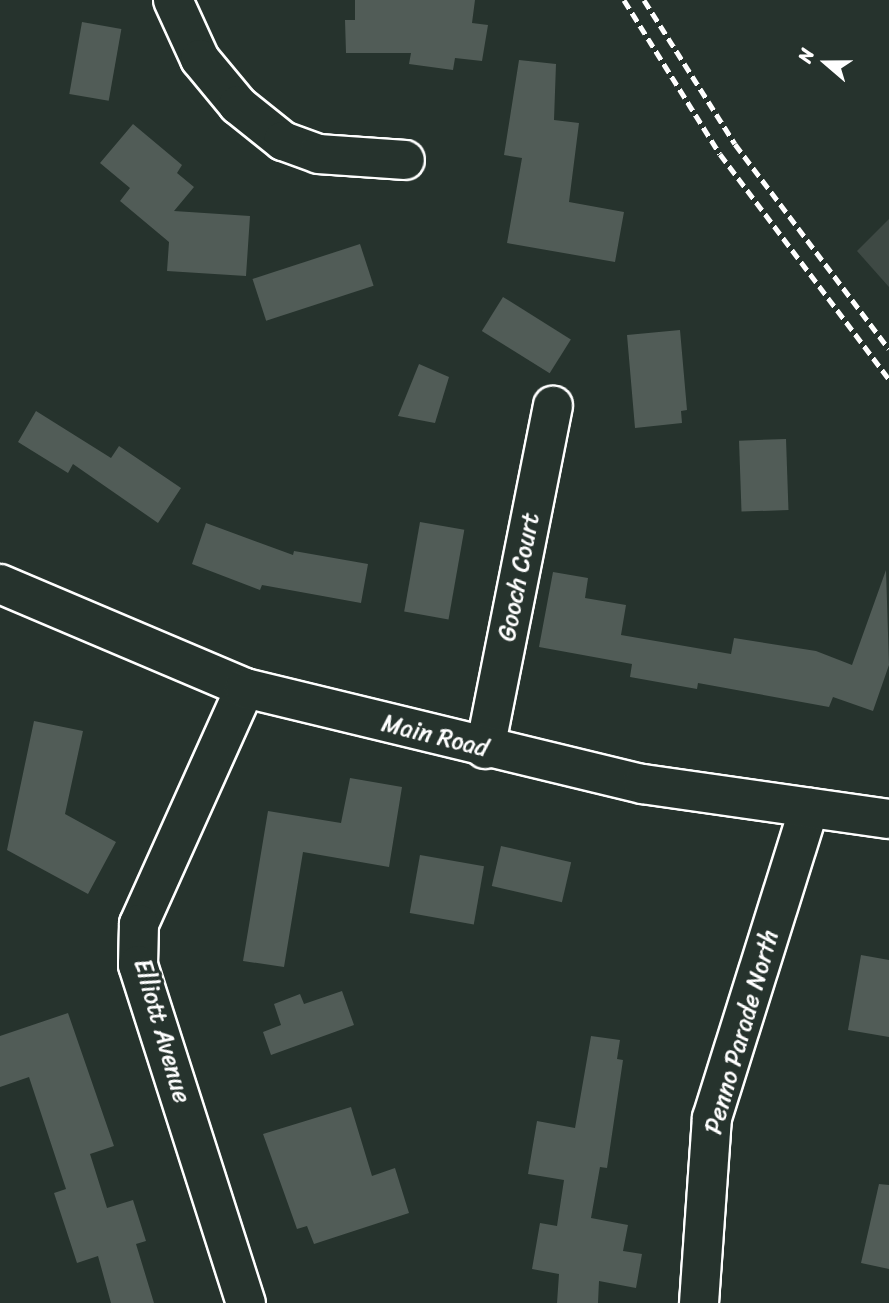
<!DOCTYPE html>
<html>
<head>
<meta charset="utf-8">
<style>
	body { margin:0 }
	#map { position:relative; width:889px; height:1303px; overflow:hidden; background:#26332d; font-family:Sriracha,sans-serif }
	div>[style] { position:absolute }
	.green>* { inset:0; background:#3e4944 }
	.building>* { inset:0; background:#515c57; transform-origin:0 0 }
	.roads { filter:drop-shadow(2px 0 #fff) drop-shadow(-2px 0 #fff) drop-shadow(0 2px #fff) drop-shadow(0 -2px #fff) }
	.minor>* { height:38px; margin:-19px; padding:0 19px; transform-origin:19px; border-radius:19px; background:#26332d }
	.major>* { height:38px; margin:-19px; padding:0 19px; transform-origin:19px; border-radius:19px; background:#26332d }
	.rail>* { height:5px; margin-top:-2.5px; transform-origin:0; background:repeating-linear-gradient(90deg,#fff 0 10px,transparent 0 15px) }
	span { translate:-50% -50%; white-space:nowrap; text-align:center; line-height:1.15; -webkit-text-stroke:6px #26332d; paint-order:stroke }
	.street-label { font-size:24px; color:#fff }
	.north { position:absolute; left:791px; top:28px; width:70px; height:70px; -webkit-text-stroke:5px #26332d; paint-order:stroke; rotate:290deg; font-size:19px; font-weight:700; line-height:28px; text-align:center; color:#fff }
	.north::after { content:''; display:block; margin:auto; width:24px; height:32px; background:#fff; clip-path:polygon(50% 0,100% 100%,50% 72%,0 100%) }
</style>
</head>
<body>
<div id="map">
	<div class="green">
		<div style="clip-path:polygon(889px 219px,889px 287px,857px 251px)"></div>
	</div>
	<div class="building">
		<div style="clip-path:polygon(355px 0,475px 0,472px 23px,488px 25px,482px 61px,455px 58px,453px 70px,409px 64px,411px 53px,346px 53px,345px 20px,355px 20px)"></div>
		<div style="left:82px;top:22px;width:40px;height:73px;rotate:10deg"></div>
		<div style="clip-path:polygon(519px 60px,556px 64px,554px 120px,579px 123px,569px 202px,624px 212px,615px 262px,507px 243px,522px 158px,504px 155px)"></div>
		<div style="clip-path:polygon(133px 124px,182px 165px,177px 173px,194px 187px,174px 211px,250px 216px,246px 276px,167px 271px,169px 242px,120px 201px,130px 188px,100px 163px)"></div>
		<div style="left:360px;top:244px;width:44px;height:113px;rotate:72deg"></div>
		<div style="left:503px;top:297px;width:80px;height:40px;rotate:32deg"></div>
		<div style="clip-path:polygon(680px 330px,687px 410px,681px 411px,682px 423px,635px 428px,627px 335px)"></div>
		<div style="clip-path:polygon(419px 364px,449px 377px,435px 423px,398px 416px)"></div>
		<div style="clip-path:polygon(36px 411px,111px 458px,119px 446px,181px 488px,158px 523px,73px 464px,68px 473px,18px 442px)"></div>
		<div style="left:786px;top:439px;width:71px;height:47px;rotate:88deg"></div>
		<div style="left:420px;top:522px;width:45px;height:91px;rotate:10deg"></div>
		<div style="clip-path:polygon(206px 523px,293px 555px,294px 551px,368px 564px,361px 603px,262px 585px,260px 590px,192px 564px)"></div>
		<div style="clip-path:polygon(886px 570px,889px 665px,873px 711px,833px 697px,829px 707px,698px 683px,697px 689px,630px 677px,632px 664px,539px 647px,553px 572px,588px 578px,585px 598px,626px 605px,621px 635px,731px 654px,734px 638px,816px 651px,852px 665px)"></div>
		<div style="clip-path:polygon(34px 721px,83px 731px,65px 814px,116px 842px,88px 894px,7px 850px)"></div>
		<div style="clip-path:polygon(350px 778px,402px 787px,389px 867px,303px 852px,284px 967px,243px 961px,268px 811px,341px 823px)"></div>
		<div style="left:501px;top:846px;width:72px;height:41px;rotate:13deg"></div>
		<div style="left:420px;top:855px;width:65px;height:59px;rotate:10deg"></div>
		<div style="clip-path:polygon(861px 955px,889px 960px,889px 1037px,848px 1030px)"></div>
		<div style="clip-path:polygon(342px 991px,354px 1025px,271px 1055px,263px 1032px,281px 1025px,274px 1004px,300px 994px,304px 1004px)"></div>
		<div style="clip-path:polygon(68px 1013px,114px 1146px,90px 1154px,107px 1208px,133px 1200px,146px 1241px,136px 1244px,154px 1303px,111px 1303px,98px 1256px,77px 1263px,54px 1193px,66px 1189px,29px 1077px,0 1087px,0 1036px)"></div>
		<div style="clip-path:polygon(591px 1036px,620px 1040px,617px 1059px,623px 1060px,607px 1168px,600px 1167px,591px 1218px,628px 1225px,623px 1251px,642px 1254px,636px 1288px,599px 1281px,598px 1303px,557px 1303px,559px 1274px,532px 1269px,540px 1223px,557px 1226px,564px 1180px,528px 1174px,537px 1121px,575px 1128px)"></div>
		<div style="clip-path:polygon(351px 1107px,372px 1176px,395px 1168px,409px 1213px,314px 1244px,307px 1226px,297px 1229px,263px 1134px)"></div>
		<div style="clip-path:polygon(879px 1184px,889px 1185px,889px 1269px,861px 1263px)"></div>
	</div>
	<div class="roads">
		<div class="minor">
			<div style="left:173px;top:0;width:65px;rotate:65.4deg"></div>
			<div style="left:200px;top:59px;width:60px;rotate:50.4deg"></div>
			<div style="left:238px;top:105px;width:58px;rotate:38.7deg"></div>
			<div style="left:283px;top:141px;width:38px;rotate:20deg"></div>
			<div style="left:319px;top:154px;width:86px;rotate:4deg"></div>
			<div style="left:245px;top:688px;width:259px;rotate:114.2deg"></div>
			<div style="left:139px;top:924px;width:41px;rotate:91.4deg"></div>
			<div style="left:138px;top:965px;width:355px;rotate:72.3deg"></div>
			<div style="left:485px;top:749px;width:350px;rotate:-78.8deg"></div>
			<div style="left:699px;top:1303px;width:185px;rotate:-86deg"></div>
			<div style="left:712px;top:1118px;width:325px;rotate:-72.6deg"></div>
		</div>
		<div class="major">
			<div style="left:0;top:584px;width:266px;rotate:23deg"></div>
			<div style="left:245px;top:688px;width:409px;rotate:13.6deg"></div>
			<div style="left:643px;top:784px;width:248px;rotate:8.1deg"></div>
		</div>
	</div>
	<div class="rail">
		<div style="left:624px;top:0;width:181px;rotate:58.1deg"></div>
		<div style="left:720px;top:154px;width:281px;rotate:53.1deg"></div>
		<div style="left:644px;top:0;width:170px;rotate:57.7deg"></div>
		<div style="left:735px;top:144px;width:256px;rotate:53.1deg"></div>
	</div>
	<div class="street-label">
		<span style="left:519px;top:577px;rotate:-79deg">Gooch Court</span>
		<span style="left:435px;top:736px;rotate:14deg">Main Road</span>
		<span style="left:162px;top:1031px;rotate:74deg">Elliott Avenue</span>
		<span style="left:742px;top:1032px;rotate:-74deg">Penno Parade North</span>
	</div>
	<div class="north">N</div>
</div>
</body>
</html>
